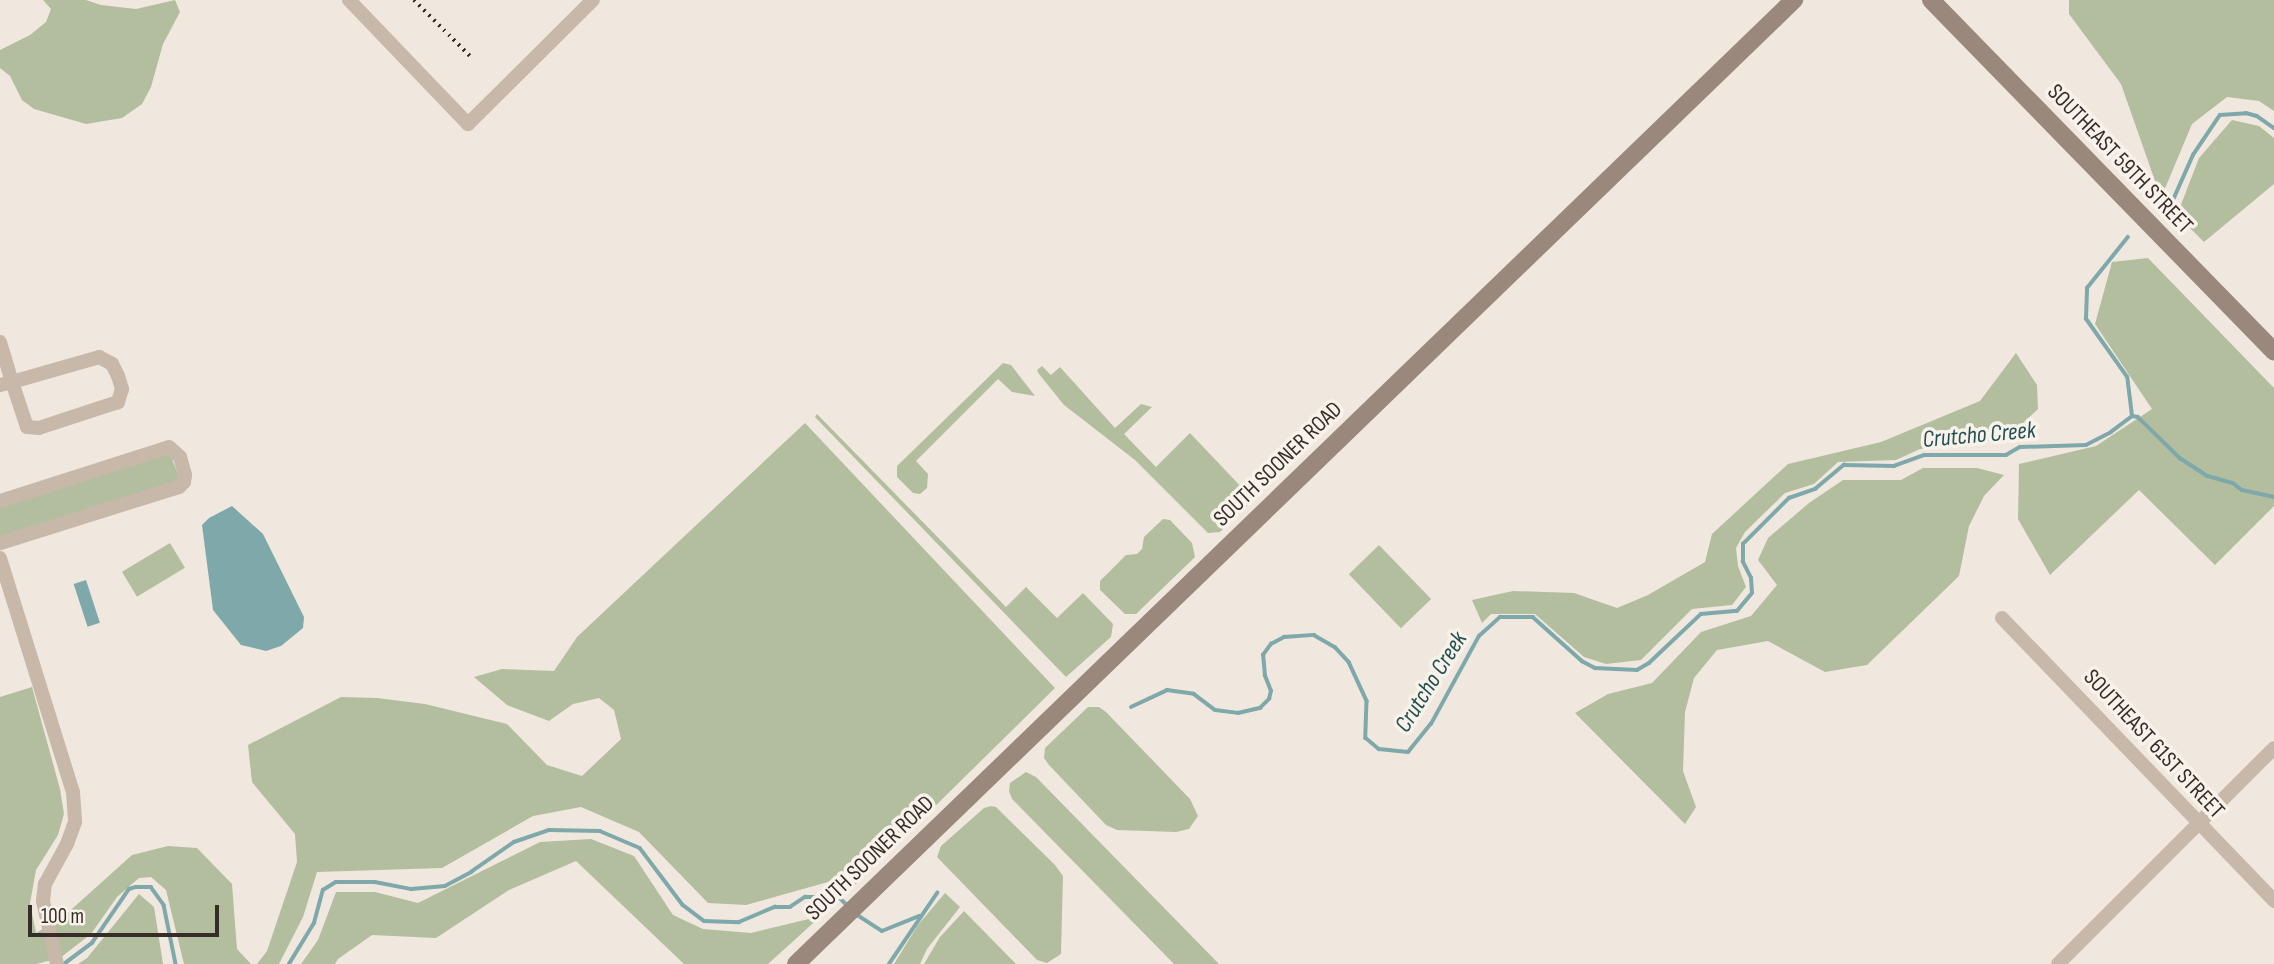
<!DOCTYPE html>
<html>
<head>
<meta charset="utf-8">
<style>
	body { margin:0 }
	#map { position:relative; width:2274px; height:964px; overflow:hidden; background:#f0e8de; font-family:"Sofia Sans Condensed",sans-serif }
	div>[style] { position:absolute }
	.green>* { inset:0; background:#b3be9f; transform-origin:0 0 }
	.water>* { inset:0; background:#7fa8ab; transform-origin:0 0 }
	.stream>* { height:3.5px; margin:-1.75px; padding:0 1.75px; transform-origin:1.75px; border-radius:1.75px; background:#7fa8ab }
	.street>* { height:14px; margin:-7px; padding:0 7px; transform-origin:7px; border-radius:7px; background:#c7b8aa }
	.secondary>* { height:18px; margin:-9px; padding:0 9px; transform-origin:9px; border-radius:9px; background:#9b887c }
	.rail>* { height:3.5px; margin-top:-1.75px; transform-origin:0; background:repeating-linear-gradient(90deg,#362d29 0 2px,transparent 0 7px) }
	span { translate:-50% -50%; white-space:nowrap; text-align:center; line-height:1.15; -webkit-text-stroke:7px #f8f2ea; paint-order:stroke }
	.street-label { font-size:23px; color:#362d29 }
	.water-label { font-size:24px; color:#225053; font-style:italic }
	.scale { position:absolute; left:28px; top:905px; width:191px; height:32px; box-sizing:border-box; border:4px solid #362d29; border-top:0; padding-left:9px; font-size:21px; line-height:24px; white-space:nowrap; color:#362d29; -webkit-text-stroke:5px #f8f2ea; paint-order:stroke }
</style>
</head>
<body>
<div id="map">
	<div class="green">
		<div style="clip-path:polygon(43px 0,86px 0,101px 5px,136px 9px,175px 0,180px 12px,163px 44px,151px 87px,142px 104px,122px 118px,86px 124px,34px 109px,22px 100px,10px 76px,0 68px,0 50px,30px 35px,46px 22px,51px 9px)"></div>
		<div style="clip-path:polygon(2069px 0,2274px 0,2274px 111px,2259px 101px,2227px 97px,2192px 124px,2161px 198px,2121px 84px,2069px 14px)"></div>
		<div style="clip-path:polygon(2232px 120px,2259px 126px,2274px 138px,2274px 184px,2204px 242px,2177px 215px,2199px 158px)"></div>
		<div style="clip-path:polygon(2148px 258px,2274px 388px,2274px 506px,2215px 565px,2139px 490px,2050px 575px,2018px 519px,2019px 464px,2096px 446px,2152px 409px,2095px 324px,2112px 262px)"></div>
		<div style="clip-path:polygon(2016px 353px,2037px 385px,2038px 409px,2006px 439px,1920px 449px,1896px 460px,1838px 462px,1814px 484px,1785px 493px,1745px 532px,1736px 548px,1738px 566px,1746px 587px,1732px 605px,1692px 609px,1641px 660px,1606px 664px,1584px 657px,1535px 614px,1491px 614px,1482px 623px,1472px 600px,1513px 591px,1574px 593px,1617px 608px,1648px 595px,1705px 562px,1712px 534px,1788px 464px,1881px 442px,1980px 401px)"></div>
		<div style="clip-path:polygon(1003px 363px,1011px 365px,1035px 396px,1012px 392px,998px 379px,916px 461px,928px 474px,927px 488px,920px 494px,913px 493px,897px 477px,897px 466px)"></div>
		<div style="clip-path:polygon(1042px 366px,1051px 375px,1060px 367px,1115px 428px,1141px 404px,1152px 407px,1124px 434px,1156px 467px,1190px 433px,1246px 492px,1248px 505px,1220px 532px,1208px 533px,1135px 460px,1064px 405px,1039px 374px,1037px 370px)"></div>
		<div style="clip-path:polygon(817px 414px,1006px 607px,1026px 587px,1057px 618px,1083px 593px,1113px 624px,1111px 637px,1066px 677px,815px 417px)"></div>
		<div style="clip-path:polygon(805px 423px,1055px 688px,854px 886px,835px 880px,746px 905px,708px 903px,639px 832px,581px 807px,533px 816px,442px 868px,317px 872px,303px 917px,279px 964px,257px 964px,267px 951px,297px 862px,295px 834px,252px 782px,248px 745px,341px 697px,377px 698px,425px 704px,507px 724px,547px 765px,582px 776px,621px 739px,614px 710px,599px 698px,573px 704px,549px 721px,507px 705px,474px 677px,502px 669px,554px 671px,577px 637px)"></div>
		<div style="clip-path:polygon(169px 451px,181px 482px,0 545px,0 504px)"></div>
		<div style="clip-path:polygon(1923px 468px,1977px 468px,2004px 475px,1984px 496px,1969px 526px,1959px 576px,1867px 665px,1825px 672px,1768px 641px,1717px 650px,1694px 678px,1685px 712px,1683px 771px,1696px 807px,1685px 824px,1575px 713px,1608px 694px,1652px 683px,1701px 632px,1751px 616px,1777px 585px,1758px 560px,1768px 538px,1809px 503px,1843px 480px,1901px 480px)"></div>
		<div style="clip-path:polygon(1163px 519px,1170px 520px,1192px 543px,1195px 557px,1136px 614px,1125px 614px,1100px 590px,1100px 581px,1126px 555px,1137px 554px,1142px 549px,1144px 537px)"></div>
		<div style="left:170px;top:543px;width:29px;height:56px;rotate:59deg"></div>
		<div style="left:1379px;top:545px;width:75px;height:42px;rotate:46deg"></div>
		<div style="clip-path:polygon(32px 687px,60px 789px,64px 814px,58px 835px,36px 870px,30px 903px,36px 933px,63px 917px,132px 855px,168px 846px,197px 848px,232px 884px,237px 949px,251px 964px,184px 964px,166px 890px,151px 877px,139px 878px,117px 897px,91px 934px,60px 958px,36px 964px,0 964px,0 697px)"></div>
		<div style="clip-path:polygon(1088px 707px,1099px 707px,1106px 712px,1190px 799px,1198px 816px,1189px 829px,1176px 832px,1117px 830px,1106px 825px,1049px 765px,1044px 758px,1045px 748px)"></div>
		<div style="clip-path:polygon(1026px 772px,1036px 777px,1219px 964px,1174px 964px,1012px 799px,1009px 791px,1010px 783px)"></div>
		<div style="clip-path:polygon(991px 806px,996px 807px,1055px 865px,1063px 876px,1061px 954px,1047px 963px,1037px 960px,937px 857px,941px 846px,984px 808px)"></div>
		<div style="clip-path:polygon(591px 839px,634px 856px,673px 915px,703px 929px,751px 933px,821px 916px,768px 964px,684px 964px,576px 861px,509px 890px,436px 938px,372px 935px,338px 959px,335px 964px,301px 964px,318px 940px,336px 892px,375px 892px,418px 903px,540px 842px)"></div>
		<div style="clip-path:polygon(945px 893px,960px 907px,927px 949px,920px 964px,894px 964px,918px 925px)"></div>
		<div style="clip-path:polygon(139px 894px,154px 907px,163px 964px,78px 964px,87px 958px)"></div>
		<div style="clip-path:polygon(964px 911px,1016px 964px,924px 964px,940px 937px)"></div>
	</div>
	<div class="water">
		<div style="clip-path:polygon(232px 506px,263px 534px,304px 617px,303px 628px,281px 646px,266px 651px,241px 645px,213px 610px,202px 525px,209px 518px)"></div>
		<div style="left:86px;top:580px;width:45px;height:13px;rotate:72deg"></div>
	</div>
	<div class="stream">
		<div style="left:2169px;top:209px;width:59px;rotate:-66deg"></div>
		<div style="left:2193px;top:155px;width:48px;rotate:-56deg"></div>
		<div style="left:2220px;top:115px;width:26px;rotate:-4deg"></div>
		<div style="left:2246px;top:113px;width:11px;rotate:15deg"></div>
		<div style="left:2257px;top:116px;width:21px;rotate:35deg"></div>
		<div style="left:2132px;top:416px;width:6px;rotate:9deg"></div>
		<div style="left:2138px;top:417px;width:59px;rotate:44.3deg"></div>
		<div style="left:2180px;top:458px;width:33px;rotate:33deg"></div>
		<div style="left:2208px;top:476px;width:26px;rotate:16deg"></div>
		<div style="left:2233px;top:483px;width:11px;rotate:38deg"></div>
		<div style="left:2242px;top:490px;width:33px;rotate:12deg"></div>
		<div style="left:1131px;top:707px;width:40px;rotate:-25deg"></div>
		<div style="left:1167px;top:690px;width:27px;rotate:8deg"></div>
		<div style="left:1194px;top:694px;width:26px;rotate:37deg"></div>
		<div style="left:1215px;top:710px;width:23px;rotate:7deg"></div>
		<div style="left:1238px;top:713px;width:23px;rotate:-13deg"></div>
		<div style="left:1260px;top:708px;width:13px;rotate:-45deg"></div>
		<div style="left:1269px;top:699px;width:8px;rotate:-76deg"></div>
		<div style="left:1271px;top:691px;width:16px;rotate:-112deg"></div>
		<div style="left:1265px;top:676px;width:21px;rotate:-95deg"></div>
		<div style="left:1263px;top:655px;width:14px;rotate:-54deg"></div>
		<div style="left:1271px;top:644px;width:15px;rotate:-28deg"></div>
		<div style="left:1284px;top:637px;width:30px;rotate:-4deg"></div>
		<div style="left:1314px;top:635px;width:24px;rotate:30deg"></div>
		<div style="left:1335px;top:647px;width:21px;rotate:47deg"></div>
		<div style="left:1349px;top:662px;width:43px;rotate:65.2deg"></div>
		<div style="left:1367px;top:701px;width:37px;rotate:92deg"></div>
		<div style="left:1366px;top:738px;width:17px;rotate:40deg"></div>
		<div style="left:1379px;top:749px;width:29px;rotate:6deg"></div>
		<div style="left:1408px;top:752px;width:36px;rotate:-51deg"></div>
		<div style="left:1431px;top:724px;width:100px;rotate:-61.4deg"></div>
		<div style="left:1479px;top:636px;width:28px;rotate:-42deg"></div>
		<div style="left:1500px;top:617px;width:33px"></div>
		<div style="left:1533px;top:617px;width:66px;rotate:41.9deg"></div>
		<div style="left:1582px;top:661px;width:15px;rotate:28deg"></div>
		<div style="left:1595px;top:668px;width:42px;rotate:2.7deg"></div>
		<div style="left:1637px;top:670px;width:14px;rotate:-30deg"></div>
		<div style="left:1649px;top:663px;width:71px;rotate:-43.3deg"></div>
		<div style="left:1701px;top:614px;width:36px;rotate:-5deg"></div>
		<div style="left:1737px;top:611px;width:23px;rotate:-50deg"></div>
		<div style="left:1752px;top:593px;width:15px;rotate:-94deg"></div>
		<div style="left:1751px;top:578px;width:18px;rotate:-117deg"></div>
		<div style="left:1743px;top:562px;width:18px;rotate:-90deg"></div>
		<div style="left:1743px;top:544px;width:65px;rotate:-45deg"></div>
		<div style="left:1789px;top:498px;width:28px;rotate:-19deg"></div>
		<div style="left:1815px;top:489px;width:38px;rotate:-40deg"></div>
		<div style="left:1844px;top:465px;width:50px;rotate:1.1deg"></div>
		<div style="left:1894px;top:466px;width:32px;rotate:-20deg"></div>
		<div style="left:1924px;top:455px;width:82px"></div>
		<div style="left:2006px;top:455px;width:16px;rotate:-30deg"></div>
		<div style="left:2020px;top:447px;width:66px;rotate:-1.7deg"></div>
		<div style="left:2086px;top:445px;width:28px;rotate:-27deg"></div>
		<div style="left:2111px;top:432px;width:26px;rotate:-37deg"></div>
		<div style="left:2132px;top:416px;width:39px;rotate:-97deg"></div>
		<div style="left:2127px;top:377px;width:71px;rotate:-125.3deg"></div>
		<div style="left:2086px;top:319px;width:31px;rotate:-88deg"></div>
		<div style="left:2087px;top:288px;width:65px;rotate:-51.2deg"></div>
		<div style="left:856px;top:914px;width:31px;rotate:33deg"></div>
		<div style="left:882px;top:931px;width:40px;rotate:-22deg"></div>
		<div style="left:64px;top:964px;width:35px;rotate:-37deg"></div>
		<div style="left:92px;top:943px;width:65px;rotate:-55.6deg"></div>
		<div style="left:129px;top:889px;width:7px;rotate:-16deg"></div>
		<div style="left:136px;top:887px;width:15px"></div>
		<div style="left:151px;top:887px;width:22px;rotate:54deg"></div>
		<div style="left:164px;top:905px;width:60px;rotate:78.5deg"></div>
		<div style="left:289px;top:964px;width:48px;rotate:-58.6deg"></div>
		<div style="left:314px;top:923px;width:34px;rotate:-75deg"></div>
		<div style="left:323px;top:890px;width:15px;rotate:-32deg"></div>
		<div style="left:336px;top:882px;width:39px"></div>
		<div style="left:375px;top:882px;width:37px;rotate:11deg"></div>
		<div style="left:411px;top:889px;width:34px;rotate:-5deg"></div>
		<div style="left:445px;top:886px;width:30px;rotate:-28deg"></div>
		<div style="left:471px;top:872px;width:52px;rotate:-34.9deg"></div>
		<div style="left:514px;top:842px;width:37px;rotate:-19deg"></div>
		<div style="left:549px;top:830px;width:51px;rotate:1.1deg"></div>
		<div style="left:600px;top:831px;width:43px;rotate:23deg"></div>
		<div style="left:640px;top:848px;width:71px;rotate:53deg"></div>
		<div style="left:683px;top:905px;width:26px;rotate:37deg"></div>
		<div style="left:704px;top:921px;width:35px;rotate:2deg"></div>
		<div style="left:739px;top:922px;width:39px;rotate:-23deg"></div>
		<div style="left:775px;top:907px;width:15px"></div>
		<div style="left:790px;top:907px;width:18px;rotate:-34deg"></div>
		<div style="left:805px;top:897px;width:34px"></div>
		<div style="left:839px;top:897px;width:13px;rotate:45deg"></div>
		<div style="left:889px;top:964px;width:86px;rotate:-55.9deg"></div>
	</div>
	<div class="street">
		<div style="left:349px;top:0;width:172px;rotate:46.2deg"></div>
		<div style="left:468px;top:124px;width:176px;rotate:-44.8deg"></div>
		<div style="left:0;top:342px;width:42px;rotate:73.3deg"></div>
		<div style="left:12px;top:382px;width:12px;rotate:166deg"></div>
		<div style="left:99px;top:357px;width:15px;rotate:28deg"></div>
		<div style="left:112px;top:364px;width:13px;rotate:63deg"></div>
		<div style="left:118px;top:376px;width:14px;rotate:73deg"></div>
		<div style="left:122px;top:389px;width:14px;rotate:107deg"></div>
		<div style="left:118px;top:402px;width:83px;rotate:161.8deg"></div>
		<div style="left:39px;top:428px;width:12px;rotate:-175deg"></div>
		<div style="left:27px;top:427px;width:47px;rotate:-108.4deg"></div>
		<div style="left:12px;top:382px;width:91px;rotate:-16deg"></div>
		<div style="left:0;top:501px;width:177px;rotate:-17.7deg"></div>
		<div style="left:169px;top:447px;width:15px;rotate:42deg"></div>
		<div style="left:180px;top:457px;width:19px;rotate:74deg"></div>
		<div style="left:185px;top:475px;width:7px;rotate:98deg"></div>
		<div style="left:184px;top:482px;width:7px;rotate:135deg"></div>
		<div style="left:179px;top:487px;width:188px;rotate:162.6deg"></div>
		<div style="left:0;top:558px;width:245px;rotate:72.7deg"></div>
		<div style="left:73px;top:792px;width:30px;rotate:86deg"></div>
		<div style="left:75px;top:822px;width:23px;rotate:110deg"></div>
		<div style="left:67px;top:844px;width:46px;rotate:118.8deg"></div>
		<div style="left:45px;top:884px;width:17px;rotate:97deg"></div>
		<div style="left:43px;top:901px;width:65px;rotate:77.5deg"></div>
		<div style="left:2002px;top:618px;width:393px;rotate:46.1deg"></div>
		<div style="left:2058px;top:964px;width:305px;rotate:-45deg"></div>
	</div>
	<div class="secondary">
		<div style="left:1931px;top:0;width:491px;rotate:45.7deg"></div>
		<div style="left:796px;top:964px;width:1388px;rotate:-44.01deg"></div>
	</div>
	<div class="rail">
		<div style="left:414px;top:0;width:79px;rotate:45deg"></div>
	</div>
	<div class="street-label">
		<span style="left:2120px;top:159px;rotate:46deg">SOUTHEAST 59TH STREET</span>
		<span style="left:1278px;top:464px;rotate:-44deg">SOUTH SOONER ROAD</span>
		<span style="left:2154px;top:744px;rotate:47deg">SOUTHEAST 61ST STREET</span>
		<span style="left:870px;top:858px;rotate:-44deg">SOUTH SOONER ROAD</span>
	</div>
	<div class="water-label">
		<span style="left:1979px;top:435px;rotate:-5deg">Crutcho Creek</span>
		<span style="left:1431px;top:682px;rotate:-58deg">Crutcho Creek</span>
	</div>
	<div class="scale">100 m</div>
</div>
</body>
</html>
